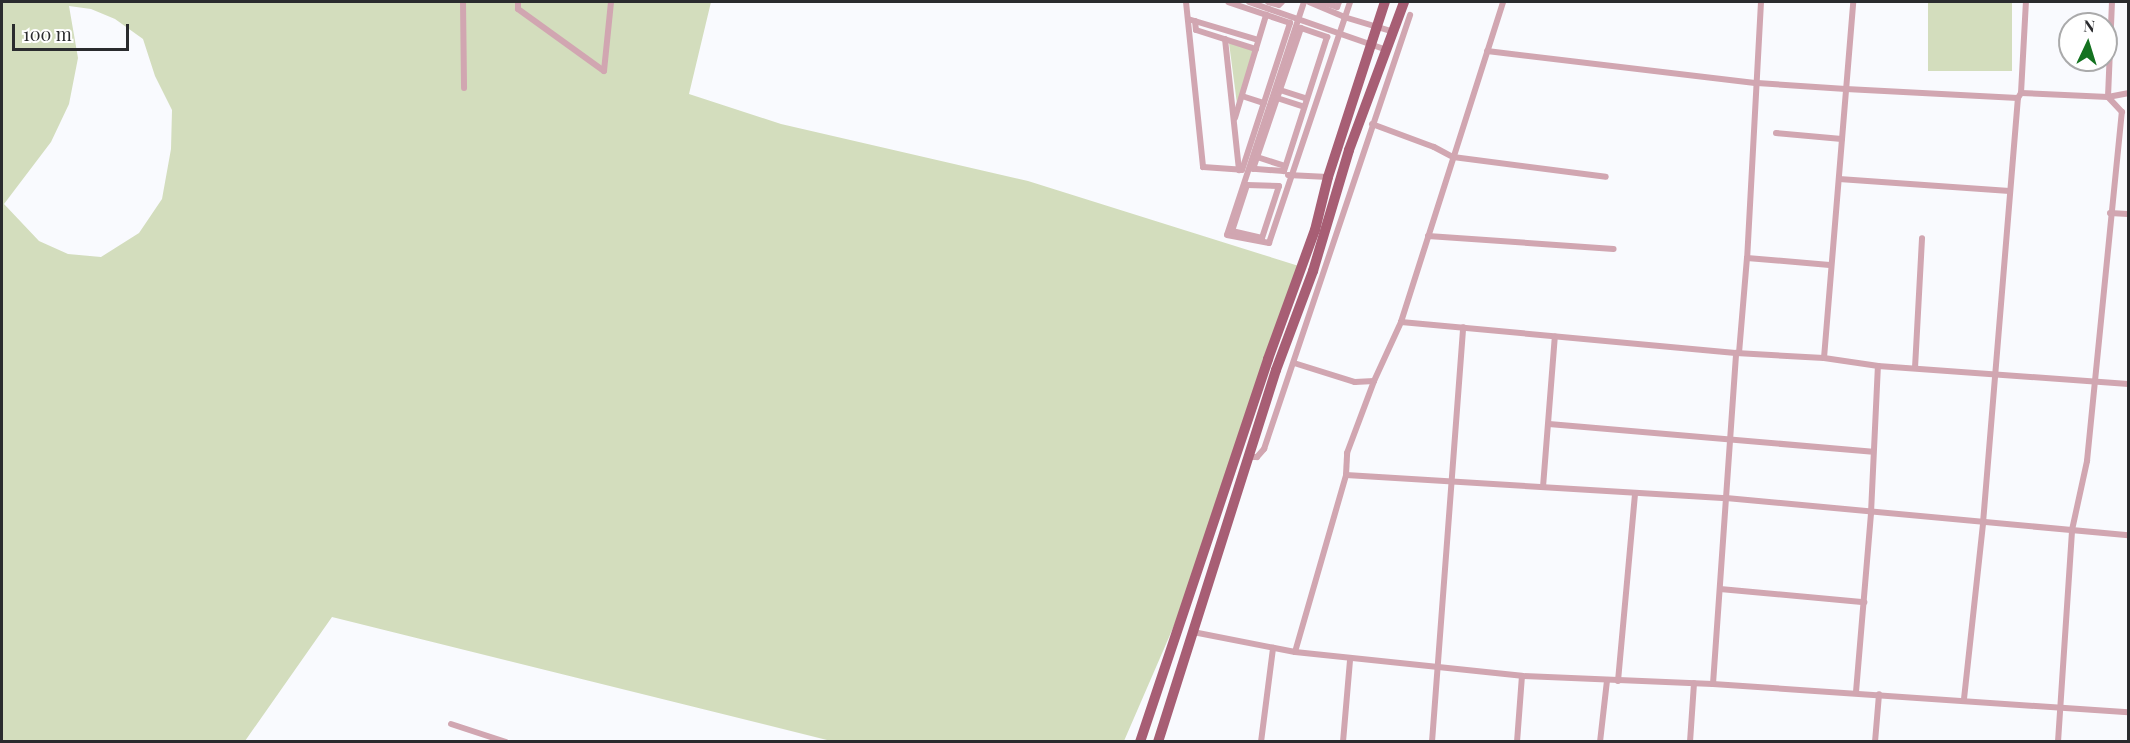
<!DOCTYPE html>
<html>
<head>
<meta charset="utf-8">
<style>
	body { margin:0 }
	#map { position:relative; width:2130px; height:743px; overflow:hidden; background:#f9fafe; font-family:"Playfair Display",serif }
	div>[style] { position:absolute }
	.green>* { inset:0; background:#d3ddbd; transform-origin:0 0 }
	.street>* { height:6px; margin:-3px; padding:0 3px; transform-origin:3px; border-radius:3px; background:#d1a6b1 }
	.primary>* { height:10px; margin:-5px; padding:0 5px; transform-origin:5px; border-radius:5px; background:#a75e74 }
	span { translate:-50% -50%; white-space:nowrap; text-align:center; line-height:1.15; -webkit-text-stroke:6px #fff; paint-order:stroke }
	.frame { position:absolute; inset:0; border:3px solid #2a2b2e; pointer-events:none }
	.north { position:absolute; left:2058px; top:12px; width:60px; height:60px; box-sizing:border-box; background:#fff; border:2px solid #aaaaab; border-radius:50%; rotate:4deg; font-size:16px; font-weight:700; line-height:24px; text-align:center; color:#2a2b2e }
	.north::after { content:''; display:block; margin:auto; width:21px; height:27px; background:#147220; clip-path:polygon(50% 0,100% 100%,50% 72%,0 100%) }
	.scale { position:absolute; left:12px; top:24px; width:117px; height:27px; box-sizing:border-box; border:3px solid #2a2b2e; border-top:0; padding-left:8px; font-size:18px; line-height:21px; white-space:nowrap; color:#2a2b2e; -webkit-text-stroke:4px #fff; paint-order:stroke }
</style>
</head>
<body>
<div id="map">
	<div class="green">
		<div style="clip-path:polygon(evenodd,2px 2px,711px 2px,689px 94px,781px 124px,1028px 181px,1302px 267px,1189px 591px,1124px 741px,831px 741px,332px 617px,245px 741px,2px 741px,2px 2px,69px 6px,91px 9px,115px 19px,143px 39px,155px 76px,172px 110px,171px 149px,162px 199px,139px 233px,101px 257px,68px 254px,39px 241px,4px 204px,51px 142px,69px 104px,78px 58px,69px 6px)"></div>
		<div style="left:1928px;top:2px;width:84px;height:69px"></div>
		<div style="clip-path:polygon(1229px 43px,1254px 50px,1237px 104px)"></div>
	</div>
	<div class="street">
		<div style="left:463px;top:2px;width:86px;rotate:89.3deg"></div>
		<div style="left:518px;top:2px;width:7px;rotate:90deg"></div>
		<div style="left:518px;top:9px;width:106px;rotate:35.8deg"></div>
		<div style="left:604px;top:71px;width:69px;rotate:-84.2deg"></div>
		<div style="left:1186px;top:2px;width:166px;rotate:84.1deg"></div>
		<div style="left:1203px;top:167px;width:39px;rotate:4deg"></div>
		<div style="left:1242px;top:170px;width:155px;rotate:-71.9deg"></div>
		<div style="left:1290px;top:23px;width:65px;rotate:-161.3deg"></div>
		<div style="left:1249px;top:2px;width:146px;rotate:19.2deg"></div>
		<div style="left:1268px;top:2px;width:11px;rotate:15deg"></div>
		<div style="left:1279px;top:5px;width:4px;rotate:-45deg"></div>
		<div style="left:1304px;top:2px;width:245px;rotate:108.3deg"></div>
		<div style="left:1227px;top:235px;width:43px;rotate:10.8deg"></div>
		<div style="left:1269px;top:243px;width:254px;rotate:-71.4deg"></div>
		<div style="left:1309px;top:2px;width:38px;rotate:23deg"></div>
		<div style="left:1344px;top:17px;width:52px;rotate:16.7deg"></div>
		<div style="left:1321px;top:2px;width:17px;rotate:17deg"></div>
		<div style="left:1337px;top:7px;width:5px;rotate:-68deg"></div>
		<div style="left:1761px;top:2px;width:256px;rotate:93.1deg"></div>
		<div style="left:1747px;top:258px;width:83px;rotate:4.8deg"></div>
		<div style="left:1188px;top:19px;width:73px;rotate:16.7deg"></div>
		<div style="left:1195px;top:21px;width:9px;rotate:84deg"></div>
		<div style="left:1196px;top:30px;width:63px;rotate:17.6deg"></div>
		<div style="left:1301px;top:28px;width:28px;rotate:19deg"></div>
		<div style="left:1327px;top:37px;width:141px;rotate:107.8deg"></div>
		<div style="left:1284px;top:171px;width:31px;rotate:-176deg"></div>
		<div style="left:1253px;top:169px;width:149px;rotate:-71.2deg"></div>
		<div style="left:1225px;top:39px;width:132px;rotate:83.9deg"></div>
		<div style="left:1487px;top:51px;width:272px;rotate:6.8deg"></div>
		<div style="left:1757px;top:83px;width:89px;rotate:3.9deg"></div>
		<div style="left:1846px;top:89px;width:172px;rotate:3deg"></div>
		<div style="left:2018px;top:98px;width:6px;rotate:-59deg"></div>
		<div style="left:2021px;top:93px;width:87px;rotate:2.6deg"></div>
		<div style="left:2108px;top:97px;width:20px;rotate:-11deg"></div>
		<div style="left:1280px;top:90px;width:28px;rotate:18deg"></div>
		<div style="left:2021px;top:93px;width:91px;rotate:-86.9deg"></div>
		<div style="left:1242px;top:96px;width:23px;rotate:18deg"></div>
		<div style="left:1277px;top:98px;width:28px;rotate:18deg"></div>
		<div style="left:1235px;top:118px;width:108px;rotate:-73.2deg"></div>
		<div style="left:1372px;top:124px;width:66px;rotate:20.4deg"></div>
		<div style="left:1434px;top:147px;width:21px;rotate:28deg"></div>
		<div style="left:1453px;top:157px;width:154px;rotate:7.4deg"></div>
		<div style="left:1776px;top:133px;width:66px;rotate:5.2deg"></div>
		<div style="left:1257px;top:157px;width:29px;rotate:18deg"></div>
		<div style="left:1288px;top:175px;width:40px;rotate:2.9deg"></div>
		<div style="left:1839px;top:179px;width:171px;rotate:4deg"></div>
		<div style="left:1247px;top:185px;width:32px;rotate:2deg"></div>
		<div style="left:1279px;top:186px;width:55px;rotate:108.1deg"></div>
		<div style="left:1262px;top:238px;width:31px;rotate:-167deg"></div>
		<div style="left:1232px;top:231px;width:48px;rotate:-71.9deg"></div>
		<div style="left:2110px;top:213px;width:18px;rotate:3deg"></div>
		<div style="left:1428px;top:236px;width:186px;rotate:4deg"></div>
		<div style="left:1401px;top:322px;width:336px;rotate:5.3deg"></div>
		<div style="left:1736px;top:353px;width:88px;rotate:3.3deg"></div>
		<div style="left:1824px;top:358px;width:55px;rotate:8.4deg"></div>
		<div style="left:1878px;top:366px;width:251px;rotate:4.1deg"></div>
		<div style="left:1739px;top:353px;width:95px;rotate:-85.2deg"></div>
		<div style="left:1824px;top:358px;width:357px;rotate:-85.3deg"></div>
		<div style="left:1294px;top:363px;width:64px;rotate:17.3deg"></div>
		<div style="left:1355px;top:382px;width:19px;rotate:-3deg"></div>
		<div style="left:1915px;top:368px;width:130px;rotate:-86.9deg"></div>
		<div style="left:1549px;top:424px;width:325px;rotate:4.9deg"></div>
		<div style="left:1248px;top:457px;width:9px"></div>
		<div style="left:1257px;top:457px;width:11px;rotate:-49deg"></div>
		<div style="left:1264px;top:449px;width:458px;rotate:-71.4deg"></div>
		<div style="left:1346px;top:475px;width:381px;rotate:3.5deg"></div>
		<div style="left:1726px;top:498px;width:404px;rotate:5.3deg"></div>
		<div style="left:1543px;top:487px;width:151px;rotate:-85.5deg"></div>
		<div style="left:1720px;top:589px;width:145px;rotate:5.2deg"></div>
		<div style="left:1193px;top:632px;width:104px;rotate:11.1deg"></div>
		<div style="left:1295px;top:652px;width:228px;rotate:6deg"></div>
		<div style="left:1522px;top:676px;width:191px;rotate:2.4deg"></div>
		<div style="left:1713px;top:684px;width:416px;rotate:3.9deg"></div>
		<div style="left:1295px;top:652px;width:184px;rotate:-73.9deg"></div>
		<div style="left:1346px;top:475px;width:22px;rotate:-87deg"></div>
		<div style="left:1347px;top:453px;width:77px;rotate:-69.4deg"></div>
		<div style="left:1374px;top:381px;width:65px;rotate:-65.4deg"></div>
		<div style="left:1401px;top:322px;width:336px;rotate:-72.3deg"></div>
		<div style="left:1618px;top:681px;width:188px;rotate:-84.8deg"></div>
		<div style="left:1713px;top:684px;width:332px;rotate:-86deg"></div>
		<div style="left:1856px;top:692px;width:180px;rotate:-85.2deg"></div>
		<div style="left:1871px;top:513px;width:147px;rotate:-87.3deg"></div>
		<div style="left:1964px;top:699px;width:177px;rotate:-83.8deg"></div>
		<div style="left:1983px;top:523px;width:426px;rotate:-85.3deg"></div>
		<div style="left:451px;top:724px;width:58px;rotate:18.1deg"></div>
		<div style="left:1261px;top:742px;width:95px;rotate:-82.7deg"></div>
		<div style="left:1343px;top:742px;width:82px;rotate:-85.1deg"></div>
		<div style="left:1432px;top:742px;width:416px;rotate:-85.7deg"></div>
		<div style="left:1517px;top:742px;width:66px;rotate:-85.7deg"></div>
		<div style="left:1600px;top:742px;width:61px;rotate:-83.5deg"></div>
		<div style="left:1690px;top:742px;width:59px;rotate:-86.1deg"></div>
		<div style="left:1875px;top:742px;width:48px;rotate:-85.2deg"></div>
		<div style="left:2058px;top:742px;width:212px;rotate:-86.2deg"></div>
		<div style="left:2072px;top:530px;width:71px;rotate:-77.7deg"></div>
		<div style="left:2087px;top:461px;width:351px;rotate:-84.3deg"></div>
		<div style="left:2122px;top:112px;width:21px;rotate:-133deg"></div>
		<div style="left:2108px;top:97px;width:95px;rotate:-87.6deg"></div>
	</div>
	<div class="primary">
		<div style="left:1140px;top:742px;width:404px;rotate:-71.5deg"></div>
		<div style="left:1268px;top:359px;width:137px;rotate:-70deg"></div>
		<div style="left:1315px;top:230px;width:55px;rotate:-76.2deg"></div>
		<div style="left:1328px;top:177px;width:184px;rotate:-72deg"></div>
		<div style="left:1158px;top:742px;width:390px;rotate:-72.4deg"></div>
		<div style="left:1276px;top:370px;width:106px;rotate:-69.5deg"></div>
		<div style="left:1313px;top:271px;width:126px;rotate:-73.4deg"></div>
		<div style="left:1349px;top:150px;width:158px;rotate:-69.6deg"></div>
	</div>
	<div class="frame"></div>
	<div class="north">N</div>
	<div class="scale">100 m</div>
</div>
</body>
</html>
